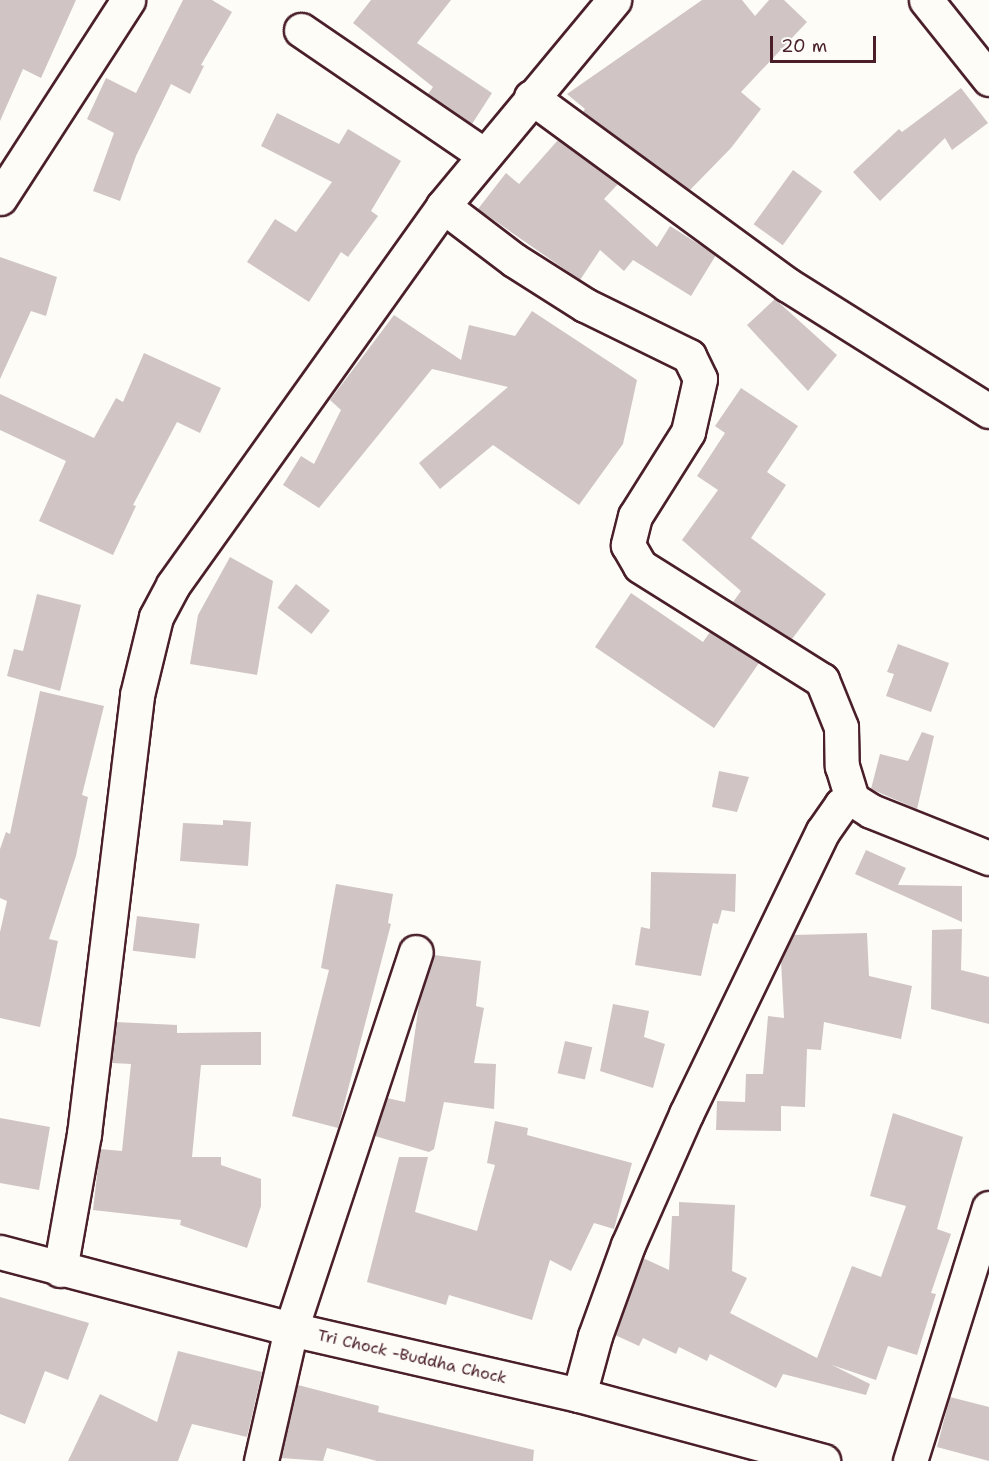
<!DOCTYPE html>
<html>
<head>
<meta charset="utf-8">
<style>
	body { margin:0 }
	#map { position:relative; width:989px; height:1461px; overflow:hidden; background:#fdfcf7; font-family:"Shantell Sans",sans-serif }
	div>[style] { position:absolute }
	.building>* { inset:0; background:#d0c5c4; transform-origin:0 0 }
	.roads { filter:drop-shadow(2px 0 #4a1f2b) drop-shadow(-2px 0 #4a1f2b) drop-shadow(0 2px #4a1f2b) drop-shadow(0 -2px #4a1f2b) }
	.minor>* { height:33px; margin:-16.5px; padding:0 16.5px; transform-origin:16.5px; border-radius:16.5px; background:#fdfcf7 }
	span { translate:-50% -50%; white-space:nowrap; text-align:center; line-height:1.15; -webkit-text-stroke:4.5px #fdfcf7; paint-order:stroke }
	.street-label { font-size:16px; color:#4a1f2b }
	.scale { position:absolute; left:770px; top:36px; width:106px; height:27px; box-sizing:border-box; border:3px solid #4a1f2b; border-top:0; padding-left:8px; font-size:18px; line-height:21px; white-space:nowrap; color:#4a1f2b; -webkit-text-stroke:4px #fdfcf7; paint-order:stroke }
</style>
</head>
<body>
<div id="map">
	<div class="building">
		<div style="clip-path:polygon(0 0,76px 0,41px 78px,23px 69px,0 121px)"></div>
		<div style="clip-path:polygon(183px 0,212px 0,232px 12px,201px 65px,204px 66px,190px 94px,171px 84px,136px 156px,120px 201px,93px 191px,114px 133px,87px 119px,106px 78px,136px 93px)"></div>
		<div style="clip-path:polygon(371px 0,451px 0,417px 43px,492px 93px,472px 124px,428px 94px,433px 87px,353px 23px)"></div>
		<div style="clip-path:polygon(702px 0,742px 0,755px 16px,769px 0,784px 0,807px 22px,741px 92px,761px 109px,731px 148px,690px 190px,583px 112px,585px 109px,567px 94px)"></div>
		<div style="clip-path:polygon(961px 88px,988px 123px,952px 150px,945px 138px,880px 201px,853px 172px,899px 129px,902px 132px)"></div>
		<div style="clip-path:polygon(277px 113px,339px 144px,348px 129px,401px 161px,371px 211px,378px 216px,348px 257px,341px 252px,309px 302px,247px 262px,275px 219px,296px 232px,332px 182px,261px 146px)"></div>
		<div style="clip-path:polygon(558px 140px,618px 184px,604px 199px,657px 247px,670px 226px,716px 255px,691px 296px,633px 260px,624px 271px,600px 250px,580px 280px,478px 209px,506px 173px,519px 184px)"></div>
		<div style="left:793px;top:170px;width:36px;height:67px;rotate:36deg"></div>
		<div style="clip-path:polygon(0 257px,57px 277px,46px 316px,31px 311px,0 379px)"></div>
		<div style="clip-path:polygon(775px 299px,837px 355px,808px 391px,747px 325px)"></div>
		<div style="clip-path:polygon(532px 311px,637px 380px,623px 444px,579px 505px,493px 445px,440px 489px,419px 463px,508px 387px,432px 369px,319px 508px,283px 485px,301px 456px,314px 464px,341px 410px,330px 400px,394px 315px,461px 360px,469px 325px,515px 336px)"></div>
		<div style="clip-path:polygon(144px 353px,221px 388px,200px 433px,177px 422px,133px 505px,136px 506px,113px 555px,39px 521px,66px 461px,0 430px,0 394px,94px 438px,116px 398px,123px 402px)"></div>
		<div style="clip-path:polygon(741px 388px,798px 426px,767px 472px,786px 485px,751px 538px,826px 594px,792px 639px,733px 602px,741px 591px,682px 540px,718px 490px,697px 476px,725px 433px,715px 426px)"></div>
		<div style="clip-path:polygon(230px 557px,273px 581px,257px 675px,190px 664px,198px 615px)"></div>
		<div style="left:296px;top:584px;width:43px;height:30px;rotate:38deg"></div>
		<div style="clip-path:polygon(631px 593px,703px 642px,710px 632px,759px 663px,714px 728px,595px 647px)"></div>
		<div style="clip-path:polygon(37px 594px,81px 605px,60px 691px,7px 676px,14px 649px,23px 651px)"></div>
		<div style="clip-path:polygon(898px 644px,949px 663px,931px 712px,886px 696px,894px 674px,887px 672px)"></div>
		<div style="clip-path:polygon(40px 691px,104px 706px,82px 795px,88px 797px,76px 856px,49px 939px,58px 941px,40px 1027px,0 1018px,0 932px,7px 901px,0 898px,0 849px,6px 832px,10px 834px)"></div>
		<div style="clip-path:polygon(922px 732px,934px 736px,917px 809px,871px 789px,880px 754px,908px 761px)"></div>
		<div style="clip-path:polygon(719px 771px,749px 777px,737px 812px,712px 807px)"></div>
		<div style="clip-path:polygon(223px 820px,251px 822px,248px 866px,180px 861px,183px 823px,223px 825px)"></div>
		<div style="clip-path:polygon(866px 850px,906px 868px,898px 885px,962px 886px,962px 922px,855px 874px)"></div>
		<div style="clip-path:polygon(651px 872px,736px 874px,735px 912px,722px 910px,718px 924px,713px 923px,701px 976px,635px 965px,641px 927px,650px 929px)"></div>
		<div style="clip-path:polygon(336px 884px,393px 894px,388px 923px,391px 924px,338px 1128px,292px 1116px,329px 970px,321px 968px)"></div>
		<div style="left:137px;top:916px;width:63px;height:35px;rotate:7deg"></div>
		<div style="clip-path:polygon(962px 929px,961px 970px,989px 977px,989px 1024px,931px 1009px,932px 930px)"></div>
		<div style="clip-path:polygon(867px 933px,869px 976px,912px 986px,901px 1039px,824px 1022px,821px 1050px,807px 1049px,805px 1107px,781px 1106px,781px 1131px,716px 1130px,717px 1101px,745px 1102px,746px 1074px,763px 1074px,768px 1016px,784px 1018px,781px 961px,793px 935px)"></div>
		<div style="clip-path:polygon(434px 955px,481px 961px,476px 1006px,484px 1008px,474px 1063px,496px 1064px,494px 1109px,444px 1102px,434px 1149px,429px 1152px,375px 1136px,387px 1098px,405px 1102px,419px 1004px)"></div>
		<div style="clip-path:polygon(613px 1004px,649px 1011px,644px 1037px,665px 1044px,653px 1088px,600px 1071px)"></div>
		<div style="clip-path:polygon(116px 1022px,177px 1025px,177px 1033px,261px 1032px,261px 1065px,201px 1065px,192px 1157px,221px 1157px,221px 1165px,261px 1179px,261px 1206px,247px 1248px,180px 1225px,181px 1220px,93px 1210px,100px 1149px,122px 1151px,131px 1064px,112px 1063px)"></div>
		<div style="left:565px;top:1041px;width:28px;height:33px;rotate:13deg"></div>
		<div style="clip-path:polygon(893px 1113px,963px 1137px,937px 1229px,951px 1234px,931px 1293px,936px 1294px,917px 1355px,888px 1346px,876px 1380px,832px 1365px,870px 1384px,866px 1395px,783px 1374px,776px 1388px,710px 1354px,707px 1361px,679px 1347px,676px 1354px,643px 1338px,639px 1346px,615px 1335px,643px 1258px,669px 1270px,672px 1216px,679px 1216px,679px 1202px,735px 1205px,732px 1271px,747px 1278px,730px 1313px,817px 1358px,852px 1266px,881px 1277px,906px 1206px,870px 1196px)"></div>
		<div style="clip-path:polygon(0 1118px,50px 1127px,39px 1190px,0 1183px)"></div>
		<div style="clip-path:polygon(495px 1121px,528px 1128px,527px 1135px,632px 1163px,614px 1229px,594px 1223px,571px 1271px,550px 1260px,532px 1320px,449px 1295px,446px 1305px,367px 1282px,399px 1157px,428px 1157px,415px 1212px,477px 1231px,495px 1165px,487px 1163px)"></div>
		<div style="clip-path:polygon(0 1297px,89px 1323px,68px 1380px,45px 1371px,25px 1424px,0 1414px)"></div>
		<div style="clip-path:polygon(178px 1351px,262px 1372px,247px 1437px,192px 1424px,178px 1461px,68px 1461px,100px 1394px,157px 1422px)"></div>
		<div style="clip-path:polygon(298px 1385px,379px 1406px,378px 1412px,534px 1450px,533px 1461px,377px 1461px,327px 1448px,323px 1461px,281px 1458px)"></div>
		<div style="clip-path:polygon(950px 1397px,989px 1407px,989px 1461px,937px 1447px)"></div>
	</div>
	<div class="roads">
		<div class="minor">
			<div style="left:926px;top:0;width:101px;rotate:51.4deg"></div>
			<div style="left:301px;top:30px;width:220px;rotate:34.3deg"></div>
			<div style="left:531px;top:97px;width:318px;rotate:36.2deg"></div>
			<div style="left:788px;top:285px;width:237px;rotate:32.1deg"></div>
			<div style="left:0;top:198px;width:236px;rotate:-57.1deg"></div>
			<div style="left:443px;top:206px;width:89px;rotate:37.3deg"></div>
			<div style="left:514px;top:260px;width:84px;rotate:32.4deg"></div>
			<div style="left:585px;top:305px;width:116px;rotate:26.1deg"></div>
			<div style="left:689px;top:356px;width:25px;rotate:64deg"></div>
			<div style="left:700px;top:379px;width:54px;rotate:102.8deg"></div>
			<div style="left:688px;top:432px;width:99px;rotate:122.2deg"></div>
			<div style="left:635px;top:516px;width:30px;rotate:104deg"></div>
			<div style="left:628px;top:545px;width:24px;rotate:60deg"></div>
			<div style="left:640px;top:566px;width:215px;rotate:32.1deg"></div>
			<div style="left:822px;top:680px;width:51px;rotate:68deg"></div>
			<div style="left:841px;top:727px;width:39px;rotate:89deg"></div>
			<div style="left:842px;top:766px;width:34px;rotate:73deg"></div>
			<div style="left:0;top:1252px;width:301px;rotate:14.8deg"></div>
			<div style="left:291px;top:1329px;width:295px;rotate:12.9deg"></div>
			<div style="left:579px;top:1395px;width:253px;rotate:15.1deg"></div>
			<div style="left:60px;top:1270px;width:138px;rotate:-80deg"></div>
			<div style="left:84px;top:1134px;width:442px;rotate:-83.1deg"></div>
			<div style="left:137px;top:695px;width:80px;rotate:-76.3deg"></div>
			<div style="left:156px;top:617px;width:36px;rotate:-62deg"></div>
			<div style="left:173px;top:585px;width:465px;rotate:-54.5deg"></div>
			<div style="left:443px;top:206px;width:268px;rotate:-50.3deg"></div>
			<div style="left:579px;top:1395px;width:61px;rotate:-74.8deg"></div>
			<div style="left:595px;top:1336px;width:97px;rotate:-70.1deg"></div>
			<div style="left:628px;top:1245px;width:143px;rotate:-66.1deg"></div>
			<div style="left:686px;top:1114px;width:314px;rotate:-64.2deg"></div>
			<div style="left:823px;top:831px;width:32px;rotate:-55deg"></div>
			<div style="left:841px;top:805px;width:13px;rotate:-29deg"></div>
			<div style="left:852px;top:799px;width:22px;rotate:32deg"></div>
			<div style="left:871px;top:811px;width:127px;rotate:21.7deg"></div>
			<div style="left:261px;top:1461px;width:135px;rotate:-77.2deg"></div>
			<div style="left:291px;top:1329px;width:397px;rotate:-71.7deg"></div>
			<div style="left:910px;top:1461px;width:265px;rotate:-72.7deg"></div>
		</div>
	</div>
	<div class="street-label">
		<span style="left:412px;top:1357px;rotate:13deg">Tri Chock -Buddha Chock</span>
	</div>
	<div class="scale">20 m</div>
</div>
</body>
</html>
